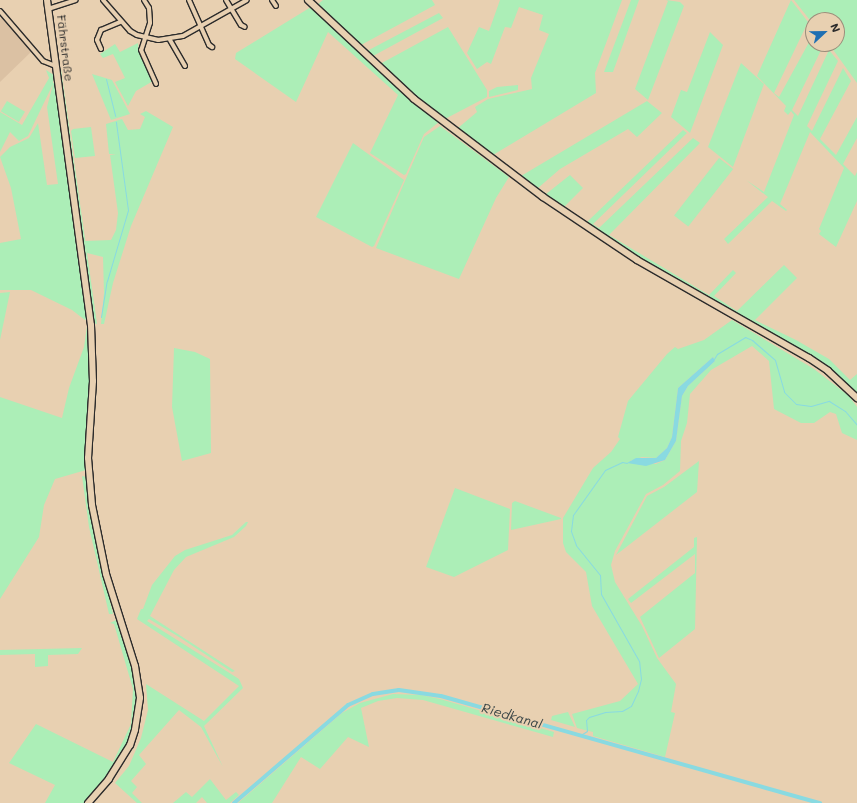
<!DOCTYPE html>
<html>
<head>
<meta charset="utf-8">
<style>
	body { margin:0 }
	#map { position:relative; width:857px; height:803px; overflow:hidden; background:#e8d0b1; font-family:Mali,sans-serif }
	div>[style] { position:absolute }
	.built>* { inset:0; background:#dbc1a3 }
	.green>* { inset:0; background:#aceeb7; transform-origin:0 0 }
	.water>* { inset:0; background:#89dae1 }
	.stream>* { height:1px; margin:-0.5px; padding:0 0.5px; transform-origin:0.5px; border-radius:0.5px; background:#89dae1 }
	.canal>* { height:4px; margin:-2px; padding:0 2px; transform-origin:2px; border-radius:2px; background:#89dae1 }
	.roads { filter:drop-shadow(1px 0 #2b2b2b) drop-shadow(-1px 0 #2b2b2b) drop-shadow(0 1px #2b2b2b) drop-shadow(0 -1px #2b2b2b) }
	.street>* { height:4px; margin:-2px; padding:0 2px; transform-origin:2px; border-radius:2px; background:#e8d0b1 }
	.secondary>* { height:6px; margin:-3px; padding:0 3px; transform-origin:3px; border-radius:3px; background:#e8d0b1 }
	span { translate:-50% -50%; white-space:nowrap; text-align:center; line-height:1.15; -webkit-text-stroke:4px #e8d0b1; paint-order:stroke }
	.street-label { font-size:12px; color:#2b2b2b }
	.water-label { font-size:13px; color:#394546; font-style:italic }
	.north { position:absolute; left:805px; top:12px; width:40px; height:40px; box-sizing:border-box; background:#e8d0b1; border:1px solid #9c8e7b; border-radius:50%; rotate:68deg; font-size:11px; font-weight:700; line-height:16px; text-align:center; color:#2b2b2b }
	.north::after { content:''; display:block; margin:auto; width:14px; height:18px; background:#1f6fb2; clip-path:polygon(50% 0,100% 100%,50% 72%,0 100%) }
</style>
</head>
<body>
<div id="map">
	<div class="built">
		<div style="clip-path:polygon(3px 17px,32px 51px,0 82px,0 19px)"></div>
	</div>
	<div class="green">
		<div style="clip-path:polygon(323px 0,432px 0,435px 5px,361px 45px,367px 51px,439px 13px,443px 18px,373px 56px,380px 64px,448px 27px,487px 90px,487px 97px,443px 120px,379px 65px,317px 5px)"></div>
		<div style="clip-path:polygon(500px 0,622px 0,595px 73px,596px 93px,493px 155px,521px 176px,647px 101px,662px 113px,637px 137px,628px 129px,560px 169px,538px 188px,546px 194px,570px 175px,583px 188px,564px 207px,587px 222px,683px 130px,687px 133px,593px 224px,599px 228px,693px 138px,700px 143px,609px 235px,709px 295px,733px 270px,736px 273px,714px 296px,737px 311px,784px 265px,797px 278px,755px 320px,796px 340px,829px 359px,850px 380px,857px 374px,857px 394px,813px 357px,624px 249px,518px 178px,448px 122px,458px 128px,477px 112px,475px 107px,488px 99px,532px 89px,531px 78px,549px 34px,539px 30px,543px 15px,519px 7px,511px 28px,505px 27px,491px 64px,487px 62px,477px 69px,467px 53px,479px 27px,489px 31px)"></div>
		<div style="clip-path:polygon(631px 0,639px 0,613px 72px,604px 72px)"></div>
		<div style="clip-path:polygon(666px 0,680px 2px,684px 6px,648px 100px,635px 89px,668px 1px)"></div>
		<div style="clip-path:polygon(791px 0,808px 22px,774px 93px,779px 97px,813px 35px,813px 44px,824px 44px,792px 110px,798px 116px,829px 50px,838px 61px,807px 126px,812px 131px,843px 68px,851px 81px,820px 139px,836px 155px,857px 117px,857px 138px,843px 164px,855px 176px,857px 172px,857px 201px,836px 247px,819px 234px,821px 231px,819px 229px,844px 168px,810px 132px,780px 204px,787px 210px,786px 211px,772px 201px,728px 244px,724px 239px,768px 197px,746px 180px,764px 192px,794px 115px,791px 111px,788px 115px,784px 111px,786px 106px,757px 76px)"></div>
		<div style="clip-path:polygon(794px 0,857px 0,857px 83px,829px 44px,837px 44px,837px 20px,813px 20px,813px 24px)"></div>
		<div style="clip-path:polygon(311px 7px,439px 122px,424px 134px,406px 174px,404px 175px,370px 153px,398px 95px,328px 32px,296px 102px,235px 59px,236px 53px)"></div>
		<div style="clip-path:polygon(710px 32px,723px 45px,690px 133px,671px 117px,681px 90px,687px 92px)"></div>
		<div style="clip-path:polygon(138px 43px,139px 52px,153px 81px,136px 91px,128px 106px,115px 82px,125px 78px,113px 54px,103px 58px,100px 54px,115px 44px,120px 52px)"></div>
		<div style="clip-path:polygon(741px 63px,764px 84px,733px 167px,708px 147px)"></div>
		<div style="clip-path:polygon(59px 68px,61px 69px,97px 324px,93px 323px)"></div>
		<div style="clip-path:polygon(46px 70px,54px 75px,53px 83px,56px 83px,87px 318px,85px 320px,72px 310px,31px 290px,0 290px,0 243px,21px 239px,11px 188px,0 157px,10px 147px,29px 138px,38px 123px,47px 185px,58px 184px,47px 107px,53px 84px,28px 136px,19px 141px,10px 132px,0 152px,0 112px,22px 125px,49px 78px)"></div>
		<div style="clip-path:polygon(92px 74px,112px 80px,130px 114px,111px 120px)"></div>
		<div style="clip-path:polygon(518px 85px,518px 90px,489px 97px,489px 91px,497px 87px)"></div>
		<div style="left:7px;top:101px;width:21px;height:12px;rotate:31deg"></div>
		<div style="clip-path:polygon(146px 111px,173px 127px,131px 226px,113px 283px,104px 324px,101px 324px,104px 293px,103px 257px,87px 253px,85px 241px,111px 240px,116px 230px,118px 213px,110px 155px,116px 154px,109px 154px,106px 124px,122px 119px,128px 130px,140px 129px,145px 117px,140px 114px)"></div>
		<div style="clip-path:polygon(440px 126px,509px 177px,496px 198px,459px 279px,376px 248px,424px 137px)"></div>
		<div style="clip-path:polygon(91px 127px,95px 156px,75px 158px,71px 131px,73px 129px)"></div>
		<div style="clip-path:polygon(353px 143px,404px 180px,374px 246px,372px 247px,316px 217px)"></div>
		<div style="left:719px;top:158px;width:18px;height:73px;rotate:38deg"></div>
		<div style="clip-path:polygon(10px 292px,0 340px,0 293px)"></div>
		<div style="clip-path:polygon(evenodd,732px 320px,814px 369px,849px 396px,857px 407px,857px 440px,842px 433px,836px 414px,830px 412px,814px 423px,801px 423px,774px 409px,769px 361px,752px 346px,711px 370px,690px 394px,687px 423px,681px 441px,680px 471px,663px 485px,646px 494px,615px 551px,611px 565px,615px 582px,642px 626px,657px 658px,676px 684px,671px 712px,675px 713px,665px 757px,593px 736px,593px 732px,577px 728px,572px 714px,620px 701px,638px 684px,592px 606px,586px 572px,566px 552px,563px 543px,563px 518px,593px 468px,611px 452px,620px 439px,618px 437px,628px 401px,667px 354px,675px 347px,678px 349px,704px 340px,732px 320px,713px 357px,715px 361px,688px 386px,682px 396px,676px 441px,665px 460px,656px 464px,630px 461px,642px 457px,656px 458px,667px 448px,672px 437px,678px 388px,713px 357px)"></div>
		<div style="clip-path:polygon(87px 326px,90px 386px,86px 470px,55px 479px,44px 505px,39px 537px,0 599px,0 397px,62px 418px,69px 388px,84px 347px)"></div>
		<div style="clip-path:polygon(174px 348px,195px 352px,210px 359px,211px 453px,182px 461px,172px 407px)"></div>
		<div style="clip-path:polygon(699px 461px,697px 492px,616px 555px,647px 496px,664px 487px)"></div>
		<div style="clip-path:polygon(82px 476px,86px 477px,94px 532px,113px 614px,109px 614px,89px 527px)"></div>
		<div style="clip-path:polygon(455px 488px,510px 509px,508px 550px,454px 577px,426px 567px)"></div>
		<div style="clip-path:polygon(515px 501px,561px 518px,561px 519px,511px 530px,512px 503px)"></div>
		<div style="clip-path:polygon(246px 522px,248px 522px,246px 526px,234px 537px,186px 557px,174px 570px,150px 616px,235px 671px,232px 672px,179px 637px,149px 619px,147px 621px,239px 679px,243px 688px,204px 726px,223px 767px,201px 727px,179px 710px,139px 755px,146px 764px,131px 781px,137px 787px,132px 793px,142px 803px,137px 803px,115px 783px,129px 766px,141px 738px,148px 710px,146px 684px,204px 721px,239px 686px,137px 619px,141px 609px,143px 609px,152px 585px,175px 556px,185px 550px,232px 535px)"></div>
		<div style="clip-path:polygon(697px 537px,695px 629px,659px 658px,640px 617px,695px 573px,695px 554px,631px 603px,628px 599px,694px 547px,694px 538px)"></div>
		<div style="clip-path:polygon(116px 620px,128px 653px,136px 685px,136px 714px,129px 742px,112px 771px,84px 803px,45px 803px,55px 785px,9px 763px,36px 724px,113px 762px,131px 724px,133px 689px,114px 624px,110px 623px)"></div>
		<div style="clip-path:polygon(82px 648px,78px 654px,48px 655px,48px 666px,35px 667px,35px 654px,0 655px,0 650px)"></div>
		<div style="clip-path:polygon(393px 694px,421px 695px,440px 699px,554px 732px,553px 737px,423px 700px,397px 698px,378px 701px,361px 708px,369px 747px,348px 737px,320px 769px,301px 757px,272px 803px,238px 803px,342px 713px,360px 703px)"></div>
		<div style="clip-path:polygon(568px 712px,575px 727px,551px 720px,552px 716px)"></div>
		<div style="clip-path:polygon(210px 779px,226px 800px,236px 792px,239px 795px,230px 803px,207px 803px,202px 797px,196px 803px,173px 803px,186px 792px,192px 797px)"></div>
	</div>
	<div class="water">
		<div style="clip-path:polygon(713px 357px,715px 361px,688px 386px,682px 396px,676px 441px,665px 460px,646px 466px,627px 463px,636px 458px,656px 458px,667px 448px,672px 437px,678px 388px)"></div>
	</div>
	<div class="stream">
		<div style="left:106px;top:79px;width:38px;rotate:76deg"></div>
		<div style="left:101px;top:317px;width:36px;rotate:-81deg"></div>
		<div style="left:107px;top:281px;width:74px;rotate:-73.5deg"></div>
		<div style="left:128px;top:210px;width:89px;rotate:-97.8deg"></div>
		<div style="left:714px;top:359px;width:6px;rotate:-59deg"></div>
		<div style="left:717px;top:354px;width:33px;rotate:-31deg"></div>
		<div style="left:745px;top:337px;width:8px;rotate:23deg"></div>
		<div style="left:752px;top:340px;width:30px;rotate:41deg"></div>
		<div style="left:775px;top:360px;width:33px;rotate:74deg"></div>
		<div style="left:784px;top:392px;width:17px;rotate:45deg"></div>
		<div style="left:796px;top:404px;width:15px;rotate:8deg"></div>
		<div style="left:811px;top:406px;width:19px;rotate:-16deg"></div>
		<div style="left:829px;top:401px;width:19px;rotate:32deg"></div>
		<div style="left:845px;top:411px;width:18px;rotate:49deg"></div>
		<div style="left:579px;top:736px;width:9px;rotate:-32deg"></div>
		<div style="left:587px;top:731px;width:11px;rotate:-95deg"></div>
		<div style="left:586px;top:720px;width:4px;rotate:-45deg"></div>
		<div style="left:589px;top:717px;width:17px;rotate:-17deg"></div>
		<div style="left:605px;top:712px;width:17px;rotate:-3deg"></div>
		<div style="left:622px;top:711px;width:10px;rotate:-29deg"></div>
		<div style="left:631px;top:706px;width:17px;rotate:-65deg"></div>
		<div style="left:638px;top:691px;width:12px;rotate:-76deg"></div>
		<div style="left:641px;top:679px;width:18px;rotate:-96deg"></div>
		<div style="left:639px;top:661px;width:77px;rotate:-119.6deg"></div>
		<div style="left:601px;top:594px;width:19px;rotate:-93deg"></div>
		<div style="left:600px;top:575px;width:38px;rotate:-129deg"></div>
		<div style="left:576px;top:545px;width:15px;rotate:-110deg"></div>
		<div style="left:571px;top:531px;width:16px;rotate:-83deg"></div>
		<div style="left:573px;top:515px;width:55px;rotate:-54.6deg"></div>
		<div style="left:605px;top:470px;width:19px;rotate:-25deg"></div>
		<div style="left:622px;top:462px;width:5px;rotate:11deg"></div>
	</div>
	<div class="canal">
		<div style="left:234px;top:803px;width:150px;rotate:-40.7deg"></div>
		<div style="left:348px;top:705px;width:27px;rotate:-24deg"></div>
		<div style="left:373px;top:694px;width:26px;rotate:-9deg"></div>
		<div style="left:399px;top:690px;width:42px;rotate:8.1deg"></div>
		<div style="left:441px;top:696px;width:394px;rotate:15.8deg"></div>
	</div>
	<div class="roads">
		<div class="street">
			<div style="left:103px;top:0;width:41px;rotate:48.9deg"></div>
			<div style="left:130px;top:31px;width:8px;rotate:30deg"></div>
			<div style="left:137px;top:35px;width:22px;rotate:13deg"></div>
			<div style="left:158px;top:40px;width:25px;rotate:-9deg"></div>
			<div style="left:183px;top:36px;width:73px;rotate:-29.4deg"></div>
			<div style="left:144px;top:0;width:9px;rotate:58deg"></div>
			<div style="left:149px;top:8px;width:15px;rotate:86deg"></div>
			<div style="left:150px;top:23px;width:28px;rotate:108deg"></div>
			<div style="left:141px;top:50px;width:37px;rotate:66deg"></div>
			<div style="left:189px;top:0;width:49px;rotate:66deg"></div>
			<div style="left:209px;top:45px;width:4px;rotate:34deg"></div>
			<div style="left:226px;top:0;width:29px;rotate:59deg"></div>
			<div style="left:241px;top:25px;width:4px;rotate:27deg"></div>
			<div style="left:272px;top:0;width:7px;rotate:56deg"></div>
			<div style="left:48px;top:9px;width:29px;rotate:-18deg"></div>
			<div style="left:0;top:11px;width:66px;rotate:49.3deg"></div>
			<div style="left:43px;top:61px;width:14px;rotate:21deg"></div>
			<div style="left:170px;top:40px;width:30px;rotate:60deg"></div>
			<div style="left:101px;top:49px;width:10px;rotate:-114deg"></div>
			<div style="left:97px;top:40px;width:11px;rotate:-68deg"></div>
			<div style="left:101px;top:30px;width:21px;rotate:-23deg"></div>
		</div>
		<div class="secondary">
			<div style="left:47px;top:0;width:328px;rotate:82.3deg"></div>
			<div style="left:91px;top:325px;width:56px;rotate:88deg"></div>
			<div style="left:93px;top:381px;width:77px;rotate:93.7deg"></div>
			<div style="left:88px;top:458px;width:47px;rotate:85.1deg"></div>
			<div style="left:92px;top:505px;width:70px;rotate:78.5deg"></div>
			<div style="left:106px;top:574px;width:96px;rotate:72.5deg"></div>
			<div style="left:135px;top:666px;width:32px;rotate:81deg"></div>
			<div style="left:140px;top:698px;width:32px;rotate:99deg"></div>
			<div style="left:135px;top:730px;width:16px;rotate:108deg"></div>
			<div style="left:130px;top:745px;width:40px;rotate:122deg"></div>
			<div style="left:109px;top:779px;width:32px;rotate:131deg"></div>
			<div style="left:308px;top:0;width:145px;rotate:43deg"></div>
			<div style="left:414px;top:99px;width:162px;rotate:37.2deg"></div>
			<div style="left:543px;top:197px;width:113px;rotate:33.8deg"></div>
			<div style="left:637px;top:260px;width:198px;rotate:29.7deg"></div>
			<div style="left:809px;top:358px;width:23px;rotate:34deg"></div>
			<div style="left:828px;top:371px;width:40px;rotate:43deg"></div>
		</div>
	</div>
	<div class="street-label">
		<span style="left:65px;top:48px;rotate:83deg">Fährstraße</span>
	</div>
	<div class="water-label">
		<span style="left:512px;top:716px;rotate:16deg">Riedkanal</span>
	</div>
	<div class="north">N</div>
</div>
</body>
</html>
